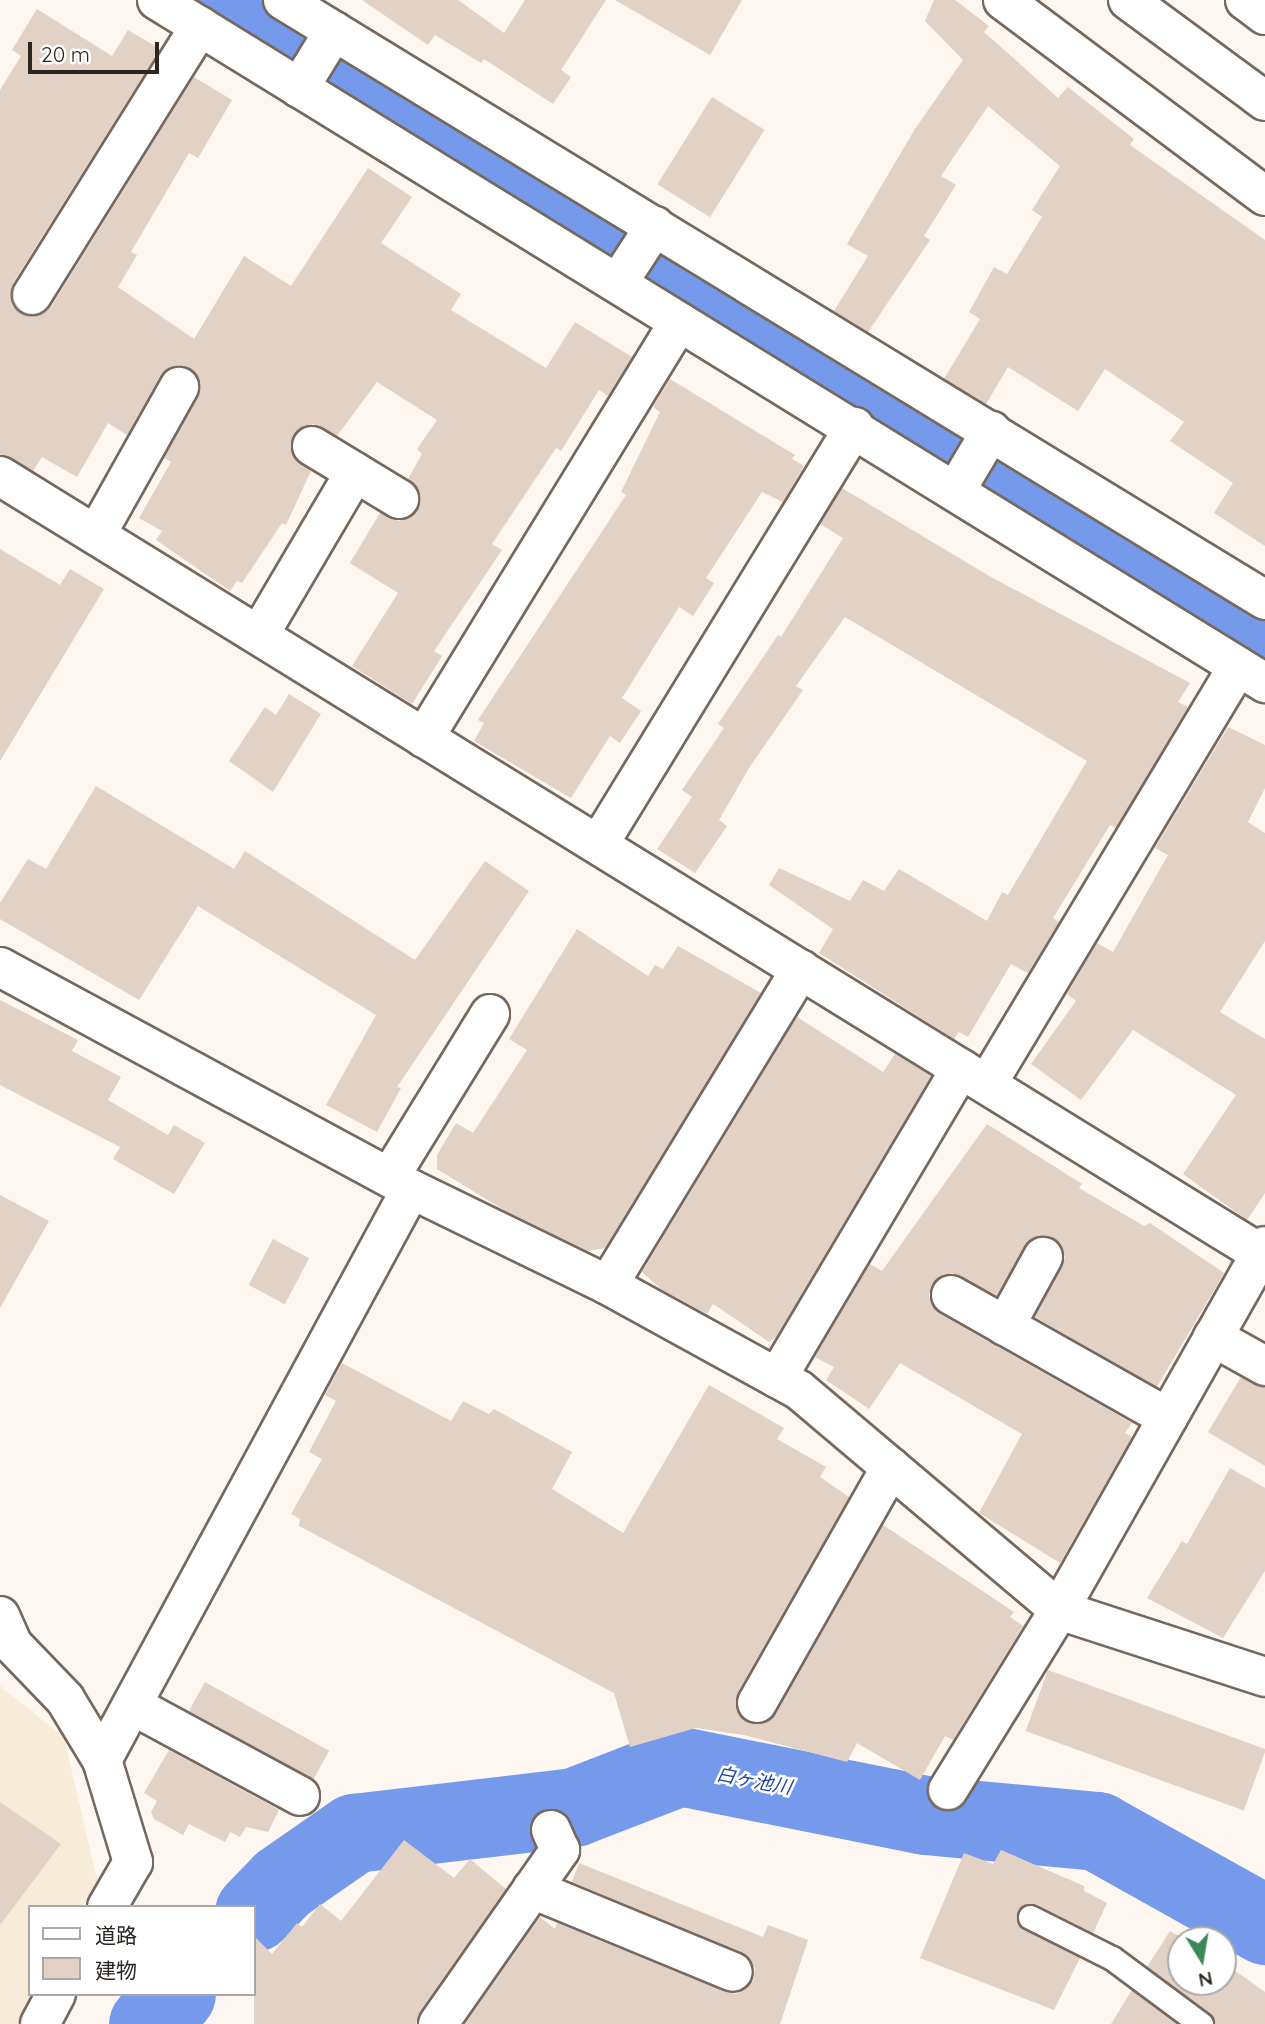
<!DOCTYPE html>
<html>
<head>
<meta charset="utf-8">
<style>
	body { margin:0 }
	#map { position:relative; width:1265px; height:2024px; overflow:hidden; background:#fdf6f1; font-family:Quicksand,"Noto Sans JP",sans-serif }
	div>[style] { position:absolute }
	.industrial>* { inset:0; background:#f7ecd8 }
	.river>* { height:79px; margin:-39.5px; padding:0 39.5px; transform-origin:39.5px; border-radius:39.5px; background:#759aeb }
	.building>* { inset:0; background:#e2d1c5; transform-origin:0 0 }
	.roads { filter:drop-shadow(2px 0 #77685d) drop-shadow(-2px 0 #77685d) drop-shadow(0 2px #77685d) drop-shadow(0 -2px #77685d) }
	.lane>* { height:23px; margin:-11.5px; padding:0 11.5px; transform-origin:11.5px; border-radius:11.5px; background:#fff }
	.street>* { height:38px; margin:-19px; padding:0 19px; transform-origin:19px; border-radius:19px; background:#fff }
	.highway>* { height:38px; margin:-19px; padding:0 19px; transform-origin:19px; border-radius:19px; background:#fff }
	span { translate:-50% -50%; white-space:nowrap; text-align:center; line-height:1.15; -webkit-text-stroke:5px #fff; paint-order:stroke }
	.water-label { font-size:19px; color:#2144a2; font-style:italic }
	.legend { position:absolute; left:28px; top:1905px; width:228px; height:91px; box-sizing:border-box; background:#fff; border:2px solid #aba8a6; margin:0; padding:9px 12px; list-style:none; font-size:21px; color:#2c2621 }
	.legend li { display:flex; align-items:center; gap:14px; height:35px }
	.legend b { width:35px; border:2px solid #aba8a6 }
	.north { position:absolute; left:1167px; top:1926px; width:70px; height:70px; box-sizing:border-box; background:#fff; border:2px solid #aba8a6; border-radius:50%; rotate:169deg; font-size:19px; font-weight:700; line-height:28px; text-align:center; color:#2c2621 }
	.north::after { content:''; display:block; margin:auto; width:24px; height:32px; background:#3a8959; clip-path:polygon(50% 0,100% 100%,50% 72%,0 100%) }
	.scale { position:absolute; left:28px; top:42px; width:131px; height:32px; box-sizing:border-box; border:4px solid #2c2621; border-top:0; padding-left:9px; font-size:21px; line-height:24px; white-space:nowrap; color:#2c2621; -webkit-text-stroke:5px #fff; paint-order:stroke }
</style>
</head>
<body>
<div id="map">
	<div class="industrial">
		<div style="clip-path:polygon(0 1686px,64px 1737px,97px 1880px,82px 1907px,30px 1907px,30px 1994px,36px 1994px,20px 2024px,0 2024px)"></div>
	</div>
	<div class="river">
		<div style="left:225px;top:0;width:1223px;rotate:31.77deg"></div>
		<div style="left:254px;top:1912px;width:40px;rotate:-46deg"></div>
		<div style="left:282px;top:1883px;width:88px;rotate:-34.8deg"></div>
		<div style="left:354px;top:1833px;width:222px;rotate:-6.7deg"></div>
		<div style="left:574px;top:1807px;width:114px;rotate:-21.1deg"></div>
		<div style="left:680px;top:1766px;width:250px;rotate:11.3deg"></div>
		<div style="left:925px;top:1815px;width:173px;rotate:5.3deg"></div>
		<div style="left:1097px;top:1831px;width:193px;rotate:29.2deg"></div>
		<div style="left:148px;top:2024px;width:41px;rotate:-47deg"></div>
	</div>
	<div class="building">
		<div style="clip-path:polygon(362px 0,458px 0,504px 33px,525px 0,606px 0,561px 70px,571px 77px,553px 104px,484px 59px,481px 63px,435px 35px,428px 45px)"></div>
		<div style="clip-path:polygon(615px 0,742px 0,710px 55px)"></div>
		<div style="clip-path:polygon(934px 0,955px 0,989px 26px,984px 32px,1058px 98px,1068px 87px,1134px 139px,1130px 145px,1265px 240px,1265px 546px,1214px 513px,1233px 483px,1170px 441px,1184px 422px,1105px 369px,1078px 411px,1008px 367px,986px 404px,944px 379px,980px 319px,969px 312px,994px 267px,1007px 274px,1042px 217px,1032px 210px,1060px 166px,988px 106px,941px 176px,956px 185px,924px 236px,930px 240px,868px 332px,834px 311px,868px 256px,847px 244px,915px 129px,963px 60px,925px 21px)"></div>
		<div style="clip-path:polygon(37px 9px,112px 56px,128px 30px,160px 49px,13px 283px,12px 305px,21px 314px,42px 315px,51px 307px,194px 77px,232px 100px,198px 158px,189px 153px,131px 252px,137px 255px,118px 287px,194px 339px,244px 256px,291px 286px,368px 168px,412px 197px,381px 243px,461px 294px,451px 310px,546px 368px,575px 322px,632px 357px,608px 396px,599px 390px,561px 451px,556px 448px,492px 544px,502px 550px,434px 651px,442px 656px,412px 704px,352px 666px,398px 593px,350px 563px,380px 513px,399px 521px,417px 511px,418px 489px,408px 479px,422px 454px,417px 449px,437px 420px,377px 382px,337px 436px,313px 424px,294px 434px,293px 456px,311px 471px,286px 525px,282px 523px,242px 583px,237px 581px,230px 591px,156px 540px,162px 531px,139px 518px,171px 462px,164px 458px,198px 397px,198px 376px,190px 368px,178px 365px,160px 376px,127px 435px,108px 423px,77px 477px,42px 457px,33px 471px,0 454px,0 90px,21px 56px,12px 50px)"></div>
		<div style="left:712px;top:97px;width:62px;height:103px;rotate:32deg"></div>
		<div style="clip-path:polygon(670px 379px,795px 455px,792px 459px,804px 466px,783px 502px,762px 492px,706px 578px,714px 583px,693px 616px,679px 607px,622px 698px,641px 711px,620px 743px,610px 736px,571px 798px,474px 741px,484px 723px,478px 720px,626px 495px,621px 492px,660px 412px,653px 407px)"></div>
		<div style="clip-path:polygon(842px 488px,991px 577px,1190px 683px,1178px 702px,1188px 707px,1116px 828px,1110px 825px,1053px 918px,1059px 922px,1028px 973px,1011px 964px,968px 1037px,959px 1032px,954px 1039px,819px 953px,833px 929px,769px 885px,779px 868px,850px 901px,863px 880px,884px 891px,899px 869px,987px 921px,1002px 892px,1008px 895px,1087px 761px,845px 617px,796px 686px,803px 690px,749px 768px,719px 820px,727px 826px,695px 873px,657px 849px,692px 797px,682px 790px,724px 728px,718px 724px,778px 635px,781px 637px,843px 538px,820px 524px)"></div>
		<div style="clip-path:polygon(0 549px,60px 585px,70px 569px,104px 589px,0 761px)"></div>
		<div style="clip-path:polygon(289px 694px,321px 714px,273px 792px,229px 761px,265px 707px,276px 715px)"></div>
		<div style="clip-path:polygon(1228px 727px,1265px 745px,1265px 788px,1248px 822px,1265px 833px,1265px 941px,1220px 1012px,1265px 1039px,1265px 1193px,1247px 1220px,1183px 1174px,1236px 1095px,1133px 1030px,1081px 1100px,1031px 1064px,1076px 1001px,1067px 994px,1097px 943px,1113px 952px,1168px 855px,1155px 848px)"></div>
		<div style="clip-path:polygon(96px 786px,234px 869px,245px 851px,415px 960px,485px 861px,529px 891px,397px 1087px,401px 1088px,377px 1132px,326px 1105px,376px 1015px,198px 906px,139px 1000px,0 919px,0 903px,28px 859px,46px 869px)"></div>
		<div style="clip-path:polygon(577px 929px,648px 976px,655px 965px,663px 969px,678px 946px,761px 993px,605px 1248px,588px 1251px,509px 1213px,437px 1169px,437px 1155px,456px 1123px,473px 1133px,527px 1050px,509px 1039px)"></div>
		<div style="clip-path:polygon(0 1000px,78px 1040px,72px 1051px,121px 1077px,108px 1100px,168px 1135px,174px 1125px,205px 1143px,174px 1194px,113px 1159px,120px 1147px,0 1085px)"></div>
		<div style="clip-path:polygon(797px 1017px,883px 1072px,895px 1054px,931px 1076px,776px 1337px,769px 1342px,713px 1304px,707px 1314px,661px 1289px,642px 1272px)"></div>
		<div style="clip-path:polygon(987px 1124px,1082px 1184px,1079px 1188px,1144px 1226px,1150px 1223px,1224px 1273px,1157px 1387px,1035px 1317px,1065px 1257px,1053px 1238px,1031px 1239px,997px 1296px,952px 1273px,932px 1284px,929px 1296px,940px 1314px,1132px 1423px,1125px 1433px,1132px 1437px,1060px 1563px,979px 1513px,1022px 1434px,900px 1363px,869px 1409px,826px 1380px,834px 1367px,815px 1357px,870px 1264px,882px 1271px)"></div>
		<div style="clip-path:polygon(0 1195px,49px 1221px,0 1308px)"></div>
		<div style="left:273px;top:1239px;width:41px;height:52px;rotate:28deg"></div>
		<div style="clip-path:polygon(342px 1363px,451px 1421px,463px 1401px,489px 1414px,494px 1409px,572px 1452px,552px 1489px,623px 1533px,709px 1385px,784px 1428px,777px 1439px,826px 1467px,820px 1477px,849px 1497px,738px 1692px,738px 1713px,747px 1722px,767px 1722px,776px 1714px,883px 1525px,1014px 1612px,1010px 1617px,1023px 1626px,953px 1740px,945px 1736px,920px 1780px,857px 1743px,847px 1762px,744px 1735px,696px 1728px,630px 1747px,614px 1693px,299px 1526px,300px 1519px,291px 1514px,322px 1459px,309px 1452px,336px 1401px,325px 1395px)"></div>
		<div style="clip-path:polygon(1241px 1377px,1265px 1388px,1265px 1466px,1208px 1432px)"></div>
		<div style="clip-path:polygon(1230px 1468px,1265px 1488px,1265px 1571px,1223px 1638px,1147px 1598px,1182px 1541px,1187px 1544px)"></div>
		<div style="left:1048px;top:1670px;width:232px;height:65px;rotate:20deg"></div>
		<div style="left:205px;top:1682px;width:142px;height:33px;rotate:29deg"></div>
		<div style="clip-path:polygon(169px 1750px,279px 1810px,268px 1832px,246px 1827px,240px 1837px,230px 1832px,225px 1842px,189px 1824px,183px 1835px,154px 1819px,151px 1812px,157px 1801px,144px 1793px)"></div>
		<div style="clip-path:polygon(0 1802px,61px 1844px,0 1925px)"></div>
		<div style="clip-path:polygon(404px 1840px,454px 1878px,470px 1859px,506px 1889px,420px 2011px,416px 2024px,254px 2024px,254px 1936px,272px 1954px,297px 1923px,302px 1927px,320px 1904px,341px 1921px)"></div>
		<div style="clip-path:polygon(1001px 1850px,1084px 1886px,1084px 1891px,1107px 1903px,1093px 1933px,1036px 1904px,1023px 1905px,1017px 1911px,1023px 1929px,1080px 1958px,1054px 2010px,920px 1958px,964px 1853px,993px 1864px)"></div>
		<div style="clip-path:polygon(579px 1863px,763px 1937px,768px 1925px,808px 1940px,780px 2024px,465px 2024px,540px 1917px,555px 1929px,557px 1923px,725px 1992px,737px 1994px,753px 1981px,755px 1968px,741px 1952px,572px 1882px)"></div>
		<div style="clip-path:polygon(1170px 1931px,1186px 1940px,1181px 1940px,1181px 1982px,1223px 1982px,1223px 1962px,1265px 1992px,1265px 2024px,1215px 2024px,1209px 2013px,1147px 1967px)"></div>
		<div style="clip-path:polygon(1132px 1990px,1178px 2024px,1111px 2024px)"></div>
	</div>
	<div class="roads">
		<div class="lane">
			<div style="left:1030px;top:1917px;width:92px;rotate:26.6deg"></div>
			<div style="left:1112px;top:1958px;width:111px;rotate:36.6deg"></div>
		</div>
		<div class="street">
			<div style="left:157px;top:0;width:1302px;rotate:31.65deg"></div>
			<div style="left:283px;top:0;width:1151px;rotate:31.42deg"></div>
			<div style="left:1003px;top:0;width:327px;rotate:36.8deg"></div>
			<div style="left:299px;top:88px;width:67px;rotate:-58.4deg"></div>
			<div style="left:618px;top:283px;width:68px;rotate:-57deg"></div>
			<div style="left:32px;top:295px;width:317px;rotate:-58deg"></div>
			<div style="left:312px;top:446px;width:102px;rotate:31.3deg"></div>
			<div style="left:0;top:476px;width:1482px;rotate:31.67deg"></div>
			<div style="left:956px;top:490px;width:69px;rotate:-59.3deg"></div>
			<div style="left:96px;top:535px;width:170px;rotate:-60.7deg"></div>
			<div style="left:259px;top:635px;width:189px;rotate:-59.5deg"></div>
			<div style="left:424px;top:738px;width:488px;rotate:-58.5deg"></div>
			<div style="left:600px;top:842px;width:487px;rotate:-58.5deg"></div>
			<div style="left:0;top:967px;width:467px;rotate:28.4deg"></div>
			<div style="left:411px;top:1189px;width:219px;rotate:26deg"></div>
			<div style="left:608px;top:1285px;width:218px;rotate:28.8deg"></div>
			<div style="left:799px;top:1390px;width:341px;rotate:40.2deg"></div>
			<div style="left:1059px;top:1610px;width:217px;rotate:18deg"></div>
			<div style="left:987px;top:1084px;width:487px;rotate:-59deg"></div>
			<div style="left:391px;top:1175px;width:189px;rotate:-58.4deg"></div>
			<div style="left:608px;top:1285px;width:370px;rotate:-58.6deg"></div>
			<div style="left:951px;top:1295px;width:249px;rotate:29.5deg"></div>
			<div style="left:1005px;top:1326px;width:79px;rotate:-61.2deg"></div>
			<div style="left:1213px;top:1337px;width:60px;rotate:29.1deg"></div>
			<div style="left:777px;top:1378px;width:360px;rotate:-59.3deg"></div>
			<div style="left:0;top:1616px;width:32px;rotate:66deg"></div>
			<div style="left:13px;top:1645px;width:75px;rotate:46.1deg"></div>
			<div style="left:65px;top:1699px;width:71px;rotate:58.8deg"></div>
			<div style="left:102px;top:1760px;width:107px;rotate:73.1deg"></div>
			<div style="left:133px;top:1862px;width:52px;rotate:120deg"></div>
			<div style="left:757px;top:1703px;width:271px;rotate:-60.4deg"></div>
			<div style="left:132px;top:1705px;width:191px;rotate:28.4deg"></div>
			<div style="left:102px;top:1760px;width:649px;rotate:-61.58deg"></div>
			<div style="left:948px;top:1790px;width:211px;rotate:-58.3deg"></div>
			<div style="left:1059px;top:1610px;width:418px;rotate:-60.5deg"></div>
			<div style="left:532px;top:1889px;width:217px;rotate:22.4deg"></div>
			<div style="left:40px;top:2024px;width:34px;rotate:-62deg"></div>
			<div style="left:438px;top:2024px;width:213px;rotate:-55deg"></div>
			<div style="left:560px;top:1850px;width:22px;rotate:-114deg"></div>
		</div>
		<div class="highway">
			<div style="left:1128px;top:0;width:170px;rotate:36.4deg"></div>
			<div style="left:1245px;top:0;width:25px;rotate:37deg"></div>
		</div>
	</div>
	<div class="water-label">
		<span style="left:754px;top:1781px;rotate:11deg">白ヶ池川</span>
	</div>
	<ul class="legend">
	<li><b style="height:9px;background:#fff"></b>道路</li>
	<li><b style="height:19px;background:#e2d1c5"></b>建物</li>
	</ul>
	<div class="north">N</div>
	<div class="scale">20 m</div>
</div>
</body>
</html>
